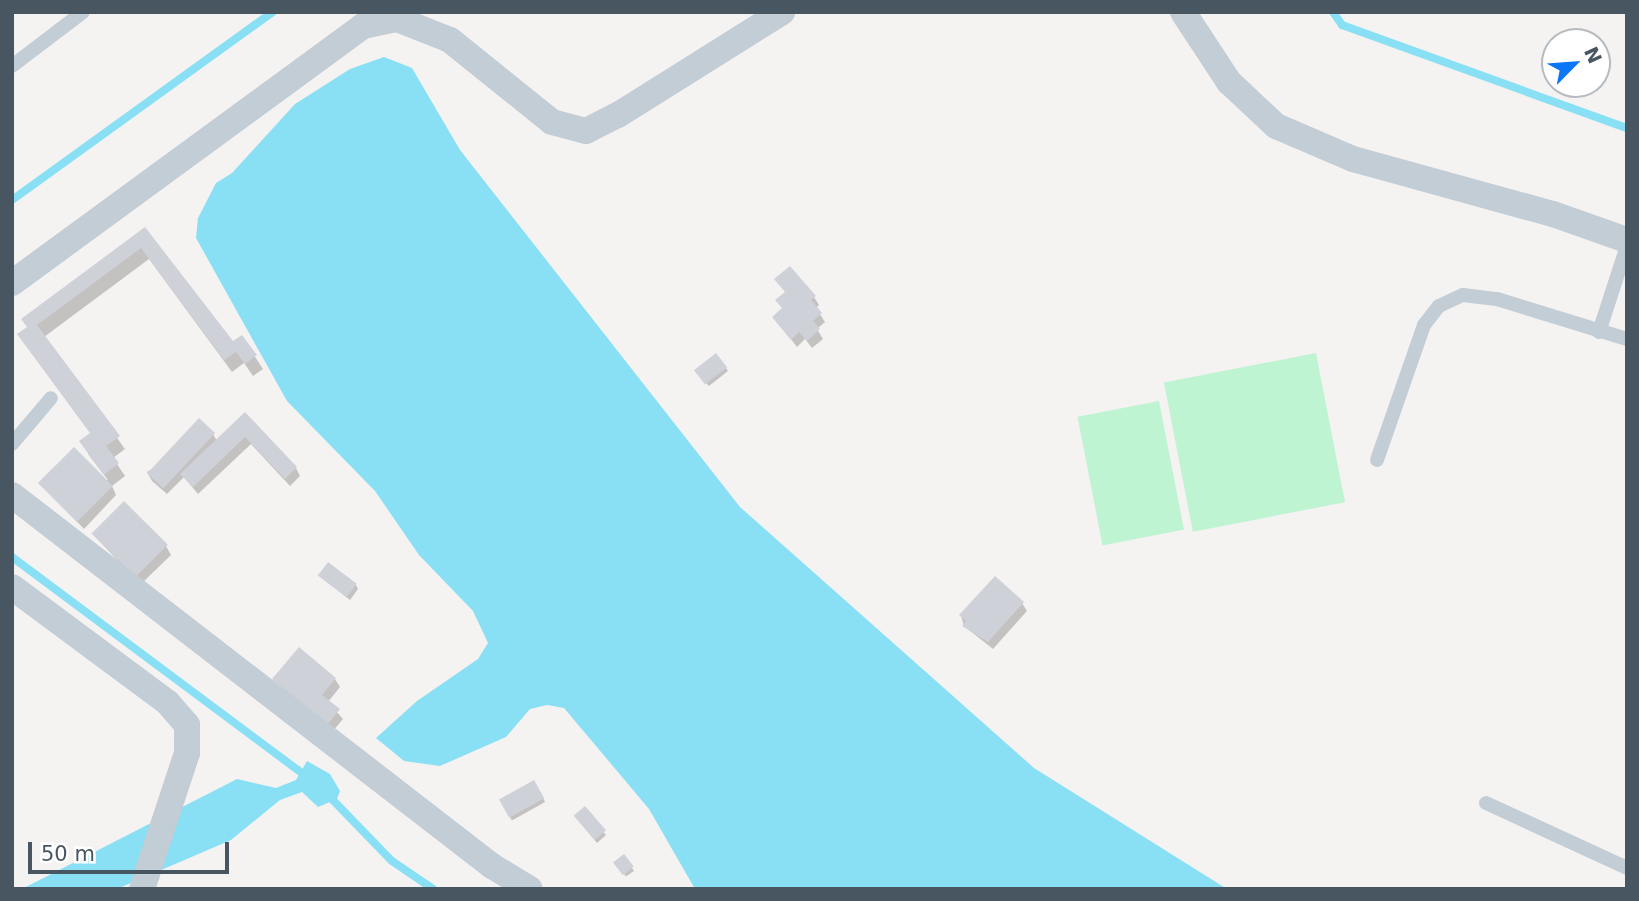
<!DOCTYPE html>
<html>
<head>
<meta charset="utf-8">
<style>
	body { margin:0 }
	#map { position:relative; width:1639px; height:901px; overflow:hidden; background:#f5f2f2; font-family:"DejaVu Sans",sans-serif }
	div>[style] { position:absolute }
	.green>* { inset:0; background:#bff4d2; transform-origin:0 0 }
	.water>* { inset:0; background:#89e0f4 }
	.shadow>* { inset:0; background:#0003; transform-origin:0 0 }
	.stream>* { height:8px; margin:-4px; padding:0 4px; transform-origin:4px; border-radius:4px; background:#89e0f4 }
	.building>* { inset:0; background:#ced1d8; transform-origin:0 0 }
	.lane>* { height:14px; margin:-7px; padding:0 7px; transform-origin:7px; border-radius:7px; background:#c2cdd5 }
	.street>* { height:26px; margin:-13px; padding:0 13px; transform-origin:13px; border-radius:13px; background:#c2cdd5 }
	span { translate:-50% -50%; white-space:nowrap; text-align:center; line-height:1.15; -webkit-text-stroke:5px #fff; paint-order:stroke }
	.frame { position:absolute; inset:0; border:14px solid #485662; pointer-events:none }
	.north { position:absolute; left:1541px; top:28px; width:70px; height:70px; box-sizing:border-box; background:#fff; border:2px solid #b6bbc0; border-radius:50%; rotate:65deg; font-size:19px; font-weight:700; line-height:28px; text-align:center; color:#485662 }
	.north::after { content:''; display:block; margin:auto; width:24px; height:32px; background:#0b76f6; clip-path:polygon(50% 0,100% 100%,50% 72%,0 100%) }
	.scale { position:absolute; left:28px; top:842px; width:201px; height:32px; box-sizing:border-box; border:4px solid #485662; border-top:0; padding-left:9px; font-size:21px; line-height:24px; white-space:nowrap; color:#485662; -webkit-text-stroke:5px #fff; paint-order:stroke }
</style>
</head>
<body>
<div id="map">
	<div class="green">
		<div style="left:1316px;top:353px;width:152px;height:155px;rotate:79deg"></div>
		<div style="left:1159px;top:401px;width:131px;height:83px;rotate:79deg"></div>
	</div>
	<div class="water">
		<div style="clip-path:polygon(384px 57px,412px 68px,460px 150px,740px 507px,1034px 768px,1227px 889px,695px 889px,649px 809px,564px 708px,547px 705px,530px 709px,506px 737px,440px 766px,404px 761px,376px 738px,417px 701px,478px 659px,488px 643px,473px 611px,419px 555px,375px 491px,287px 401px,196px 238px,198px 218px,216px 183px,232px 173px,295px 104px,350px 69px)"></div>
		<div style="clip-path:polygon(307px 761px,330px 774px,340px 791px,337px 799px,318px 807px,302px 792px,280px 800px,231px 840px,117px 889px,22px 889px,237px 779px,276px 788px,296px 780px)"></div>
	</div>
	<div class="shadow">
		<div style="clip-path:polygon(145px 229px,233px 343px,242px 337px,263px 369px,253px 376px,244px 363px,232px 372px,149px 259px,44px 337px,125px 449px,113px 458px,125px 476px,112px 486px,116px 495px,84px 529px,41px 484px,108px 480px,88px 454px,91px 434px,19px 335px)"></div>
		<div style="clip-path:polygon(776px 279px,814px 297px,819px 305px,816px 308px,825px 322px,817px 329px,823px 339px,812px 348px,805px 339px,797px 347px,774px 317px,783px 309px,777px 300px,786px 293px)"></div>
		<div style="clip-path:polygon(726px 368px,728px 371px,709px 386px,699px 375px)"></div>
		<div style="clip-path:polygon(245px 415px,296px 468px,300px 476px,290px 486px,251px 444px,198px 494px,184px 477px,167px 494px,152px 481px,147px 472px,213px 434px,217px 441px)"></div>
		<div style="clip-path:polygon(93px 534px,166px 546px,171px 555px,140px 585px)"></div>
		<div style="clip-path:polygon(320px 576px,356px 585px,358px 589px,350px 600px)"></div>
		<div style="clip-path:polygon(1022px 603px,1027px 611px,993px 649px,964px 626px,961px 615px)"></div>
		<div style="clip-path:polygon(335px 679px,340px 687px,328px 702px,343px 719px,332px 732px,274px 680px)"></div>
		<div style="left:534px;top:782px;width:23px;height:38px;rotate:61deg"></div>
		<div style="clip-path:polygon(585px 809px,606px 835px,597px 843px,578px 820px)"></div>
		<div style="left:624px;top:856px;width:18px;height:10px;rotate:56deg"></div>
	</div>
	<div class="stream">
		<div style="left:1333px;top:12px;width:16px;rotate:55deg"></div>
		<div style="left:1342px;top:25px;width:303px;rotate:19.9deg"></div>
		<div style="left:12px;top:200px;width:322px;rotate:-35.8deg"></div>
		<div style="left:12px;top:557px;width:367px;rotate:36.7deg"></div>
		<div style="left:326px;top:793px;width:95px;rotate:45.9deg"></div>
		<div style="left:392px;top:861px;width:50px;rotate:34.3deg"></div>
	</div>
	<div class="building">
		<div style="clip-path:polygon(145px 227px,233px 341px,242px 335px,257px 355px,245px 364px,236px 352px,224px 360px,141px 248px,37px 325px,120px 436px,106px 446px,119px 463px,104px 475px,79px 441px,90px 433px,17px 334px,27px 327px,21px 319px)"></div>
		<div style="clip-path:polygon(790px 266px,816px 296px,811px 300px,822px 313px,813px 321px,820px 329px,807px 341px,799px 332px,791px 340px,772px 317px,782px 308px,775px 300px,785px 292px,774px 279px)"></div>
		<div style="left:716px;top:353px;width:18px;height:28px;rotate:52deg"></div>
		<div style="clip-path:polygon(245px 412px,297px 467px,285px 479px,245px 437px,193px 487px,180px 474px)"></div>
		<div style="left:199px;top:418px;width:22px;height:76px;rotate:43deg"></div>
		<div style="left:74px;top:447px;width:55px;height:51px;rotate:45deg"></div>
		<div style="left:124px;top:501px;width:62px;height:46px;rotate:45deg"></div>
		<div style="left:328px;top:562px;width:36px;height:17px;rotate:37deg"></div>
		<div style="clip-path:polygon(995px 576px,1024px 602px,988px 642px,962px 626px,966px 621px,959px 615px)"></div>
		<div style="clip-path:polygon(299px 647px,336px 678px,322px 695px,340px 709px,327px 725px,272px 679px)"></div>
		<div style="left:534px;top:780px;width:21px;height:40px;rotate:61deg"></div>
		<div style="left:585px;top:806px;width:32px;height:15px;rotate:49deg"></div>
		<div style="left:624px;top:854px;width:16px;height:14px;rotate:52deg"></div>
	</div>
	<div class="lane">
		<div style="left:12px;top:66px;width:89px;rotate:-37.3deg"></div>
		<div style="left:1599px;top:332px;width:90px;rotate:-72deg"></div>
		<div style="left:12px;top:444px;width:60px;rotate:-49.7deg"></div>
		<div style="left:1377px;top:460px;width:143px;rotate:-70.8deg"></div>
		<div style="left:1424px;top:325px;width:24px;rotate:-52deg"></div>
		<div style="left:1439px;top:306px;width:26px;rotate:-25deg"></div>
		<div style="left:1463px;top:295px;width:34px;rotate:7deg"></div>
		<div style="left:1497px;top:299px;width:136px;rotate:17.1deg"></div>
		<div style="left:1486px;top:803px;width:155px;rotate:24.7deg"></div>
	</div>
	<div class="street">
		<div style="left:1183px;top:12px;width:84px;rotate:56.7deg"></div>
		<div style="left:1229px;top:82px;width:64px;rotate:43.1deg"></div>
		<div style="left:1276px;top:126px;width:84px;rotate:23.2deg"></div>
		<div style="left:1353px;top:159px;width:207px;rotate:15.4deg"></div>
		<div style="left:1553px;top:214px;width:78px;rotate:19.4deg"></div>
		<div style="left:12px;top:283px;width:435px;rotate:-36.2deg"></div>
		<div style="left:363px;top:26px;width:35px;rotate:-12deg"></div>
		<div style="left:397px;top:19px;width:57px;rotate:21.6deg"></div>
		<div style="left:450px;top:40px;width:131px;rotate:38.8deg"></div>
		<div style="left:552px;top:122px;width:35px;rotate:15deg"></div>
		<div style="left:586px;top:131px;width:36px;rotate:-27deg"></div>
		<div style="left:618px;top:115px;width:194px;rotate:-32.1deg"></div>
		<div style="left:12px;top:495px;width:607px;rotate:37.7deg"></div>
		<div style="left:492px;top:866px;width:44px;rotate:31.2deg"></div>
		<div style="left:12px;top:587px;width:194px;rotate:36.6deg"></div>
		<div style="left:168px;top:703px;width:29px;rotate:49deg"></div>
		<div style="left:187px;top:725px;width:28px;rotate:90deg"></div>
		<div style="left:187px;top:753px;width:143px;rotate:108.3deg"></div>
	</div>
	<div class="frame"></div>
	<div class="north">N</div>
	<div class="scale">50 m</div>
</div>
</body>
</html>
